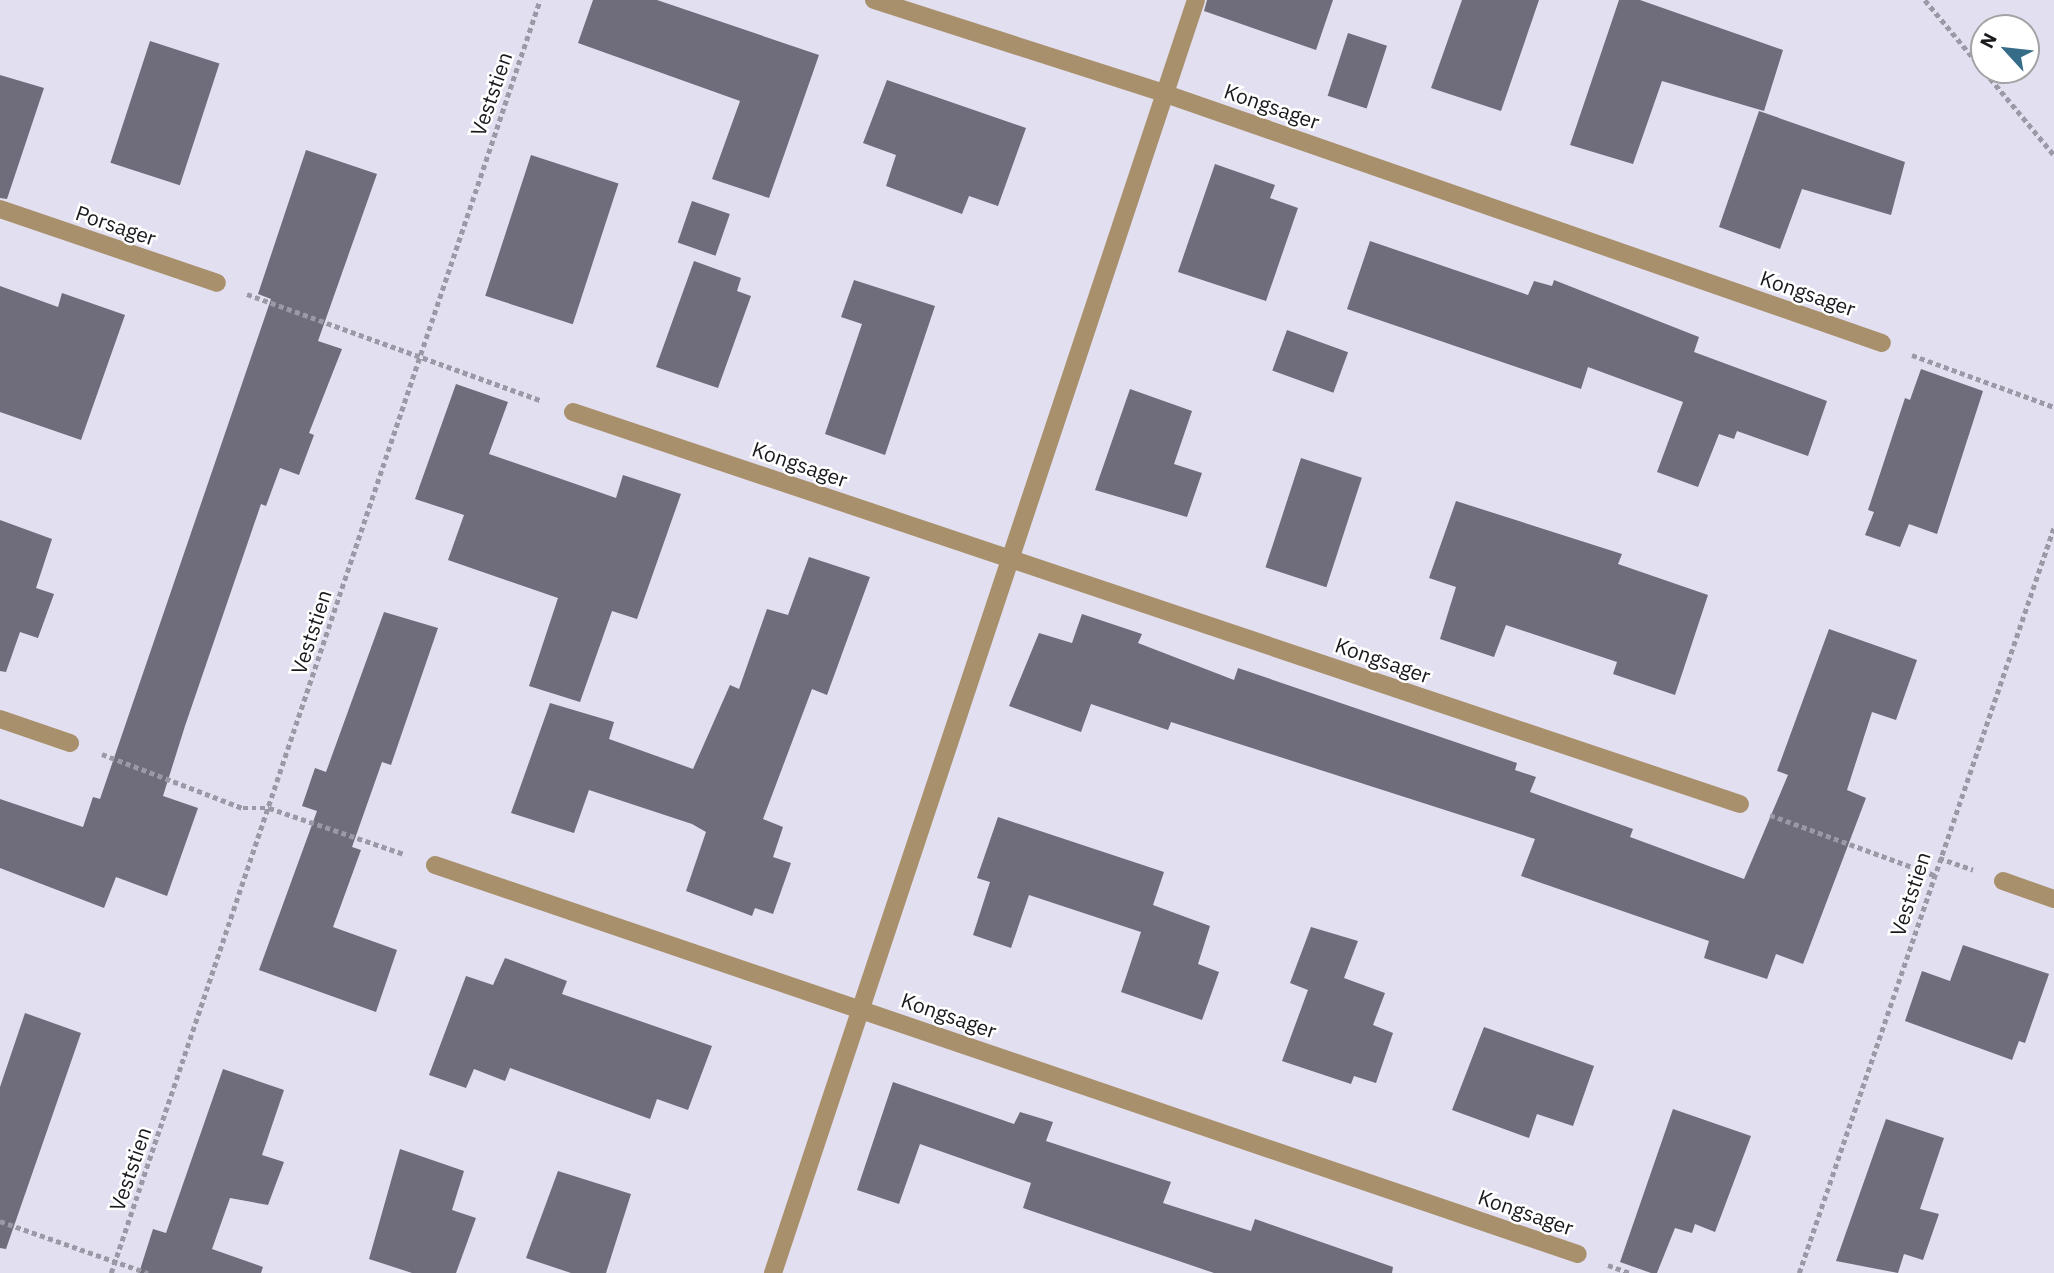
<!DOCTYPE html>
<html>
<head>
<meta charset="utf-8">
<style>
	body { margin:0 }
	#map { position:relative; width:2054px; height:1273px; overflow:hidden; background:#e2dff0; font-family:"IBM Plex Sans",sans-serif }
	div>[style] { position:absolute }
	.building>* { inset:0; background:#6f6c7b; transform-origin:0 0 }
	.path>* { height:4.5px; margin-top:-2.25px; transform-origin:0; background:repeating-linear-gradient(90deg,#9b99a5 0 5px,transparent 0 8.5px) }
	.minor>* { height:18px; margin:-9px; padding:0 9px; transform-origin:9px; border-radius:9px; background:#a9906c }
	span { translate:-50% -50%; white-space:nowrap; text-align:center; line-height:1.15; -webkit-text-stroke:5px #fff; paint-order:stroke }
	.street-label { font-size:21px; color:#1a191e }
	.north { position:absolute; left:1970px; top:14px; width:70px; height:70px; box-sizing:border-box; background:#fff; border:2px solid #a3a3a5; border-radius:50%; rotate:297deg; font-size:19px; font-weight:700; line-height:28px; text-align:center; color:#1a191e }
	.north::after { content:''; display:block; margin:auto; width:24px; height:32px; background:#376c88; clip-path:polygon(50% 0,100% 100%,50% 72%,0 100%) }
</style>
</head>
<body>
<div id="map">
	<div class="building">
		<div style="clip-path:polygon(593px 0,657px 0,819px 55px,769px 198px,712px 179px,740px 101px,578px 43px)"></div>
		<div style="clip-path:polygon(1207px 0,1333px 0,1316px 50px,1204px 11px)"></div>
		<div style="clip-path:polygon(1462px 0,1539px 0,1501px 111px,1431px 88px)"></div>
		<div style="clip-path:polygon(1619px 0,1640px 0,1783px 50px,1764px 111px,1662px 81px,1633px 164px,1570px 145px)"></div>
		<div style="left:1348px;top:33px;width:41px;height:66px;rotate:18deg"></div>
		<div style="left:150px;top:41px;width:73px;height:128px;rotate:18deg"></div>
		<div style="clip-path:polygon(0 75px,44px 88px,7px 199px,0 198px)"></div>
		<div style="clip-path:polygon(887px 80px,1026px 128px,998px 206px,969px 196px,962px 214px,886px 186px,896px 155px,863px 143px)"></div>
		<div style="clip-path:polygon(1759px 111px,1905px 162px,1891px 215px,1802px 189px,1780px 249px,1719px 227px)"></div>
		<div style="clip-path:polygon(306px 150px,377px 174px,318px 341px,342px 349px,309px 433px,314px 435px,299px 475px,280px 468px,266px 506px,261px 504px,185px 726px,163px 796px,198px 808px,167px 896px,116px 877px,104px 908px,0 868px,0 799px,83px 827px,93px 797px,100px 799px,271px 299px,258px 294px)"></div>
		<div style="left:531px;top:155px;width:92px;height:148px;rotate:18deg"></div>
		<div style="clip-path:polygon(1215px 164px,1275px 185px,1270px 198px,1298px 208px,1266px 301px,1178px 272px)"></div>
		<div style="left:692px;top:201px;width:40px;height:44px;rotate:19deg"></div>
		<div style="clip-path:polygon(1370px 241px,1528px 295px,1534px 281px,1552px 286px,1554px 280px,1699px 337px,1694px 352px,1827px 401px,1808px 456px,1737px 431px,1734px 439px,1719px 434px,1698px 487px,1657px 472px,1683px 402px,1588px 367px,1581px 389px,1347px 309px)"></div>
		<div style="clip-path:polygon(694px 261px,741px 278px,737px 291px,751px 296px,718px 388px,656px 367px)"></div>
		<div style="clip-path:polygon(854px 280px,935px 306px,885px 455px,825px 434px,862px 324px,841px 317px)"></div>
		<div style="clip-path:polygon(0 286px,58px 307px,62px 293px,125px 315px,81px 440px,0 412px)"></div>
		<div style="left:1287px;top:330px;width:65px;height:43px;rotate:20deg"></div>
		<div style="clip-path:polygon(1921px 369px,1983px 391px,1937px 534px,1909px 524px,1900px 547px,1865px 535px,1874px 512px,1868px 510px,1905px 398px,1910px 400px)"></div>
		<div style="clip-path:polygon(456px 384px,508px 402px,489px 454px,616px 498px,623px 475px,681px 494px,637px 619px,612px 611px,580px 702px,529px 686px,558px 598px,448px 560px,464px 515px,415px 499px)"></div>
		<div style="clip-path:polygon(1130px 389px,1192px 411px,1174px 464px,1202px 473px,1187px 517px,1095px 490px)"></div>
		<div style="left:1301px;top:458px;width:64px;height:115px;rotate:18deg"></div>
		<div style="clip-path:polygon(1456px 501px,1622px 554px,1618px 564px,1708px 595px,1675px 695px,1613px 674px,1617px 662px,1506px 625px,1494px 657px,1440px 639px,1456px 587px,1429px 578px)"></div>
		<div style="clip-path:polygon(0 520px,52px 539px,36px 588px,54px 594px,38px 638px,20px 632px,6px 672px,0 671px)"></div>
		<div style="clip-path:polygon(809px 557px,870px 577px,827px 695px,812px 689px,763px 819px,783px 827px,773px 857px,791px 863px,773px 914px,755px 908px,752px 916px,686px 891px,706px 832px,692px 824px,589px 790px,574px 833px,511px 813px,550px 703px,614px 722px,609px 739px,693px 769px,730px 685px,739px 689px,767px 609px,788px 615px)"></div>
		<div style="clip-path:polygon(384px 612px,438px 628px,391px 765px,382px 762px,352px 847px,361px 850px,333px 927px,397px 950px,376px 1012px,259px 970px,317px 811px,302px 806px,315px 768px,326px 772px)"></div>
		<div style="clip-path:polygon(1082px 614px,1142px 634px,1138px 643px,1234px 680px,1238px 668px,1517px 763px,1515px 770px,1536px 777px,1530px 792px,1633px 829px,1630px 837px,1744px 879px,1788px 775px,1777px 771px,1829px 629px,1917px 660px,1896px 720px,1872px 712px,1847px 790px,1866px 798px,1803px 964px,1776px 954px,1767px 979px,1704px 958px,1709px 941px,1521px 876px,1535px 839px,1171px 722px,1168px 730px,1091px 704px,1081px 732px,1009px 706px,1039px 633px,1072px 643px)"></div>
		<div style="clip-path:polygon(998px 817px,1164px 872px,1153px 905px,1210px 926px,1198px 964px,1219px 972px,1202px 1020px,1121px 992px,1141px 932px,1029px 895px,1011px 948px,973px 935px,990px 882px,977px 878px)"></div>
		<div style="clip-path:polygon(1311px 927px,1358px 941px,1344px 978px,1385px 993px,1373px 1025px,1393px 1033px,1376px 1083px,1354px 1076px,1351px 1084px,1282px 1061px,1308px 990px,1290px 983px)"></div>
		<div style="clip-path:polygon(1963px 945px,2049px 974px,2025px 1043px,2019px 1041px,2012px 1060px,1905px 1021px,1922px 971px,1950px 981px)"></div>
		<div style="clip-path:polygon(505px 958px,567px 981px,562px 994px,712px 1046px,688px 1110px,657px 1099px,650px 1119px,510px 1068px,505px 1081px,474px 1069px,466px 1088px,429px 1075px,466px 976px,493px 985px)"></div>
		<div style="clip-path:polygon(25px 1013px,81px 1033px,6px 1249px,0 1248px,0 1087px)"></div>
		<div style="clip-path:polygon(1484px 1027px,1594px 1066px,1573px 1126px,1537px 1114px,1529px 1138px,1452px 1110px)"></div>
		<div style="clip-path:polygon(223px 1069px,284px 1090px,262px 1155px,284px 1162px,268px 1205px,230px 1198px,212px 1249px,263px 1267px,261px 1273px,139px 1273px,153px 1229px,166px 1233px)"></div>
		<div style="clip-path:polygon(893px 1082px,1014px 1124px,1020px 1112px,1053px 1122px,1046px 1141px,1171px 1182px,1163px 1203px,1251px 1231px,1255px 1219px,1393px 1267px,1392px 1273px,1214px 1273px,1023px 1208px,1031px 1183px,920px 1144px,899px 1204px,857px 1190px)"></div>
		<div style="clip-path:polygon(1673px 1109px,1751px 1136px,1715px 1232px,1695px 1224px,1692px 1233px,1675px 1228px,1657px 1273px,1651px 1273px,1620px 1262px)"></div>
		<div style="clip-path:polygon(1886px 1119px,1944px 1138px,1920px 1209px,1939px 1214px,1923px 1260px,1904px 1254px,1898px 1273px,1836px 1261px)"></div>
		<div style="clip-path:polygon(400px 1149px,464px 1171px,452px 1210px,476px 1218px,456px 1273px,412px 1273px,369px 1259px)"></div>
		<div style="clip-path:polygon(558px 1171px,631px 1194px,606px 1273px,571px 1273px,526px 1258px)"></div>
	</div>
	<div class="path">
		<div style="left:1925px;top:0;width:202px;rotate:50.2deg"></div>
		<div style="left:247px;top:294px;width:314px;rotate:19.9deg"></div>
		<div style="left:1912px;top:355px;width:151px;rotate:20.1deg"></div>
		<div style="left:102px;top:754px;width:151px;rotate:21deg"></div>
		<div style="left:243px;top:808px;width:26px"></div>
		<div style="left:269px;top:808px;width:143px;rotate:18.8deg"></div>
		<div style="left:1770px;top:815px;width:175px;rotate:20.1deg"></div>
		<div style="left:1939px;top:858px;width:36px;rotate:19deg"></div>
		<div style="left:0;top:1221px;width:157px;rotate:19.4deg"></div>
		<div style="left:1608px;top:1265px;width:23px;rotate:20deg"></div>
		<div style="left:111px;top:1273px;width:1343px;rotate:-71.38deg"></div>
		<div style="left:1799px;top:1273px;width:788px;rotate:-71.13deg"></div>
	</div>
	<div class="minor">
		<div style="left:874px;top:0;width:304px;rotate:17.8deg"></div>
		<div style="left:1163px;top:93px;width:761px;rotate:19.17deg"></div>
		<div style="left:0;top:209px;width:229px;rotate:18.8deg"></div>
		<div style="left:573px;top:412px;width:1231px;rotate:18.57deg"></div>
		<div style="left:0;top:719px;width:74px;rotate:18.9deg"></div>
		<div style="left:435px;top:865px;width:1207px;rotate:18.8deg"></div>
		<div style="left:2003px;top:881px;width:54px;rotate:19.4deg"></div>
		<div style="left:773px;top:1273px;width:1341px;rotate:-71.62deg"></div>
	</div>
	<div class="street-label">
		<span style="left:491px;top:94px;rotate:-71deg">Veststien</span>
		<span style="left:1272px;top:106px;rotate:19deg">Kongsager</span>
		<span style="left:116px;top:225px;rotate:19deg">Porsager</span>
		<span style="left:1808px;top:293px;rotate:19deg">Kongsager</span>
		<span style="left:800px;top:464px;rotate:19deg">Kongsager</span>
		<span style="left:311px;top:632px;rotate:-72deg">Veststien</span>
		<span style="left:1383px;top:660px;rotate:19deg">Kongsager</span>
		<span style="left:1910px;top:894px;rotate:-72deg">Veststien</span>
		<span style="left:949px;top:1015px;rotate:19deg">Kongsager</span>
		<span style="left:130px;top:1169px;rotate:-71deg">Veststien</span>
		<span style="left:1526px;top:1212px;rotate:19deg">Kongsager</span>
	</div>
	<div class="north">N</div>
</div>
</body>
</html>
